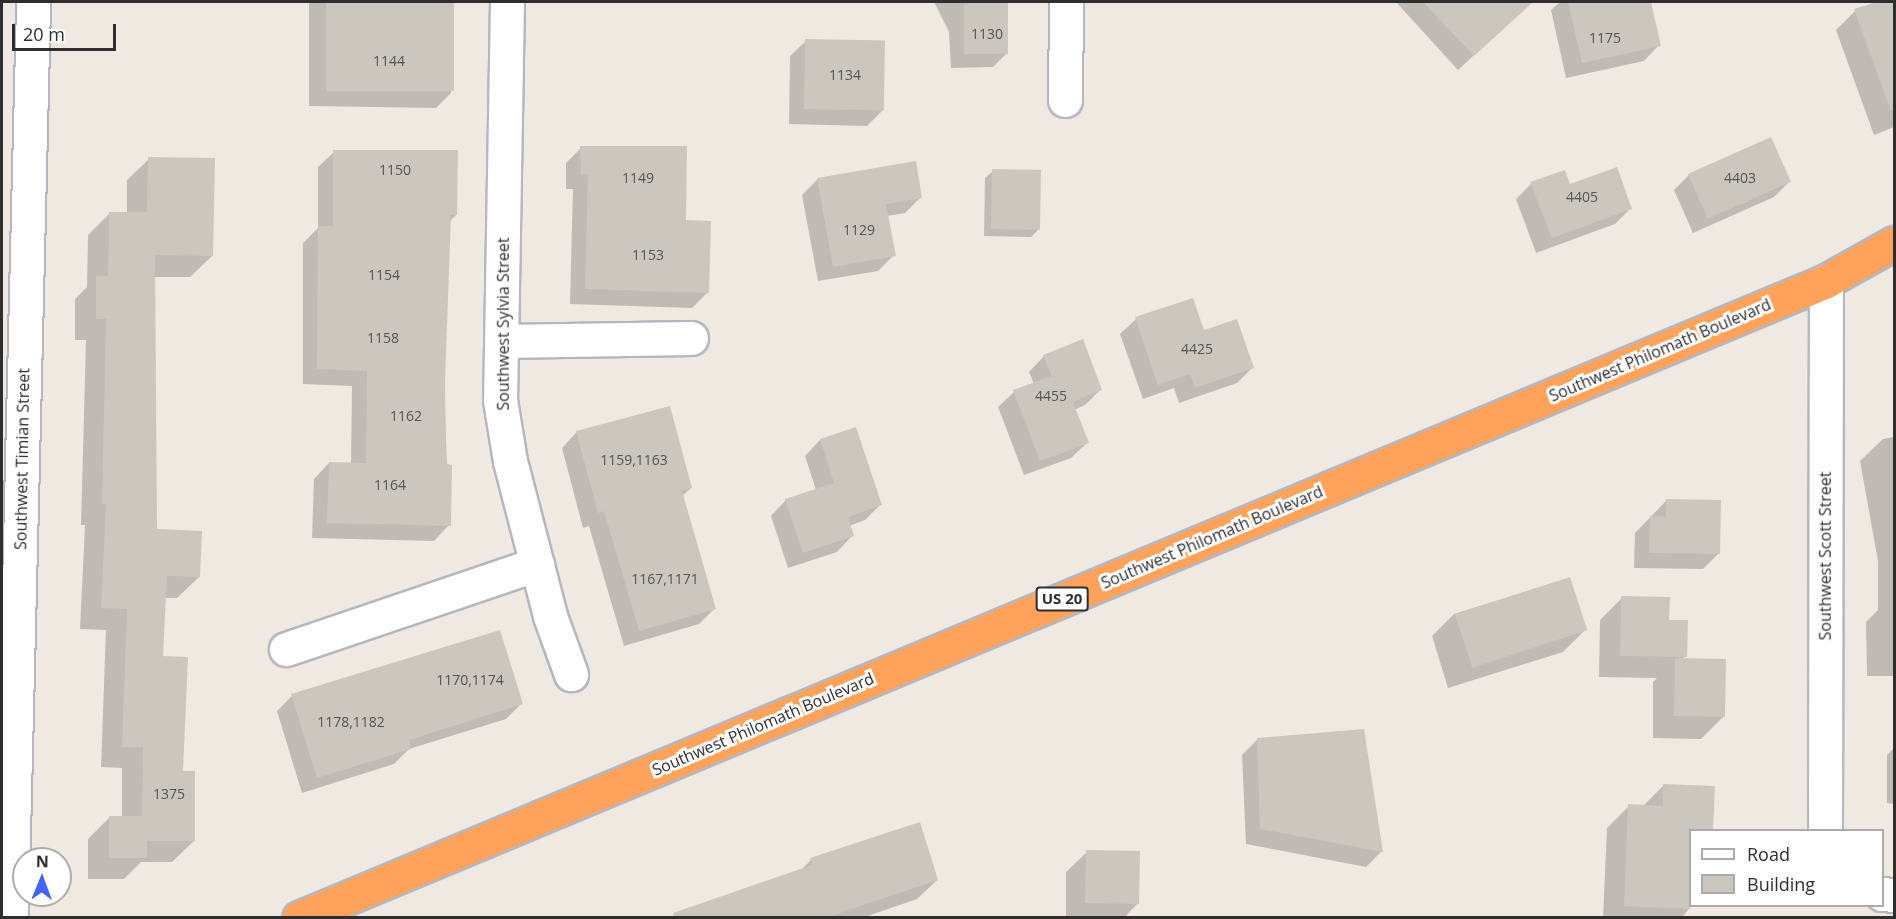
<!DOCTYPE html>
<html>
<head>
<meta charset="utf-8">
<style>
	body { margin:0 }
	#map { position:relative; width:1896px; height:919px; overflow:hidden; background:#efe9e1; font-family:"Open Sans",sans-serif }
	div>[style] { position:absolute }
	.shadow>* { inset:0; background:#0003 }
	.building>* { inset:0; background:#cbc7bf; transform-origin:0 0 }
	.roads { filter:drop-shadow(2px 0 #b4b7c1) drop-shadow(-2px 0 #b4b7c1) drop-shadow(0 2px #b4b7c1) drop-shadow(0 -2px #b4b7c1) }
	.minor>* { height:33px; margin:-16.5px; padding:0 16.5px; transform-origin:16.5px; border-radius:16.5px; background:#fff }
	.highway>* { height:33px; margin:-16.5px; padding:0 16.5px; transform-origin:16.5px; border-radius:16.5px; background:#ffa35c }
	span { translate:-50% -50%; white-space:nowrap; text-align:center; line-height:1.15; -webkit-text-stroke:6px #fff; paint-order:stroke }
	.number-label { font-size:14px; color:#555452 }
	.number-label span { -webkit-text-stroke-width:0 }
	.shield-label span { padding:2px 4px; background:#fff; border:2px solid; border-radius:4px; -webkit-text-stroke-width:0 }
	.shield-label { font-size:15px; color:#2e2e2e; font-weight:700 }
	.street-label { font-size:16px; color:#2e2e2e }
	.frame { position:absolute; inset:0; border:3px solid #2e2e2e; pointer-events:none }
	.legend { position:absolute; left:1689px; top:829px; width:195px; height:78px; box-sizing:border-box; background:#fff; border:2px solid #ababab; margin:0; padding:8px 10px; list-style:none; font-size:18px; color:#2e2e2e }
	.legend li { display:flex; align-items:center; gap:12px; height:30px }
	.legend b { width:30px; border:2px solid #ababab }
	.north { position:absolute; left:12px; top:847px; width:60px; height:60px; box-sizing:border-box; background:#fff; border:2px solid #ababab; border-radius:50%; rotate:1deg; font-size:16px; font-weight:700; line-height:24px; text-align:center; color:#2e2e2e }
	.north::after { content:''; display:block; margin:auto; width:21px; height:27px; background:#4264fb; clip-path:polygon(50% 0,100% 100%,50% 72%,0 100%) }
	.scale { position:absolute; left:12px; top:24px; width:104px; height:27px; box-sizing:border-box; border:3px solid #2e2e2e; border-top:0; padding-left:8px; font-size:18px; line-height:21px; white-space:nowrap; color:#2e2e2e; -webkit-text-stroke:4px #fff; paint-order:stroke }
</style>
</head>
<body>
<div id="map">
	<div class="shadow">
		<div style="clip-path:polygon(309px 2px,453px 2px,451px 93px,436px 108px,309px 106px)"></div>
		<div style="clip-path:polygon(934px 2px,1006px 2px,1008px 52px,993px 67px,951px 68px,949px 32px)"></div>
		<div style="clip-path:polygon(1396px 2px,1513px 2px,1521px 11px,1458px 70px)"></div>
		<div style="clip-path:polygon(1560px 2px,1649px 2px,1659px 45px,1644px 61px,1566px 78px,1551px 10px)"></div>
		<div style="clip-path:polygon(1881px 2px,1894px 2px,1894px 127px,1874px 135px,1836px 30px,1855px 11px)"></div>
		<div style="clip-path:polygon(806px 41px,883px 110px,867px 126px,789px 124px,790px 56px)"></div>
		<div style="clip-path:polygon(581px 148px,685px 222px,708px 292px,692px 308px,570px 304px,573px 189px,566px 189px,566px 163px)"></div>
		<div style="clip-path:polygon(334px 152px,456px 215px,449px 222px,444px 382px,449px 525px,434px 541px,312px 538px,314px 479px,329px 463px,351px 464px,352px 386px,303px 384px,303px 243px,318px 228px,318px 167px)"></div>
		<div style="clip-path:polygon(149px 159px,212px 256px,190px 277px,153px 277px,156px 530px,199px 577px,177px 598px,165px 598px,161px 657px,194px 841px,172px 862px,141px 862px,124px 879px,88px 879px,88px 839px,109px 818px,122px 818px,122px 768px,101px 767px,106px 630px,80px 629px,85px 525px,81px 525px,86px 340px,75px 340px,75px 299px,87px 287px,88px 235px,110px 213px,127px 213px,127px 180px)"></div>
		<div style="clip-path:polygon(993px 171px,1038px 230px,1031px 237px,984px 236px,985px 178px)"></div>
		<div style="clip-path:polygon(1689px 175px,1789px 182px,1774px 197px,1693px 233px,1674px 190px)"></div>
		<div style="clip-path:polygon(818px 179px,921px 197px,905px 213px,887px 216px,894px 255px,878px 271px,818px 281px,802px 195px)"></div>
		<div style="clip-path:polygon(1531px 184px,1569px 186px,1631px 208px,1615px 224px,1536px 253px,1516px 199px)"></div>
		<div style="clip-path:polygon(1136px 319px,1203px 332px,1252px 368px,1237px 383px,1179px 403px,1174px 388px,1143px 399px,1120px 334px)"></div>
		<div style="clip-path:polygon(1044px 356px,1100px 390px,1085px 405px,1074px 410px,1087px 443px,1071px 458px,1024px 475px,998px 407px,1014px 392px,1034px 384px,1029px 372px)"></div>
		<div style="clip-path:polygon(577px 432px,691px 488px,682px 496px,714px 609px,699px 624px,624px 646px,589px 526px,583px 528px,562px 448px)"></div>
		<div style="clip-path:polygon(1894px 437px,1894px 676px,1867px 676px,1866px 622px,1878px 610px,1878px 561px,1860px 461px,1883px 439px)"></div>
		<div style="clip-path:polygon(820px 440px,880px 505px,865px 520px,849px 526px,852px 536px,837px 552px,788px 568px,771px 516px,786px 500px,816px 490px,805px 456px)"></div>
		<div style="clip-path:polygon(1667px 500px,1719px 553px,1703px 569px,1634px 568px,1635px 533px)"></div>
		<div style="clip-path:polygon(1569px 578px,1585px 630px,1563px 652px,1448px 688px,1432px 636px,1454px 614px)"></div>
		<div style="clip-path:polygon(1622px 598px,1668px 621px,1685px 656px,1682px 660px,1724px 716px,1701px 739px,1653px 738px,1653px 682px,1657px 678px,1599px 677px,1600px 620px)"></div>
		<div style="clip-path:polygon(292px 696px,521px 704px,506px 719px,409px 749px,394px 764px,302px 793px,277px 711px)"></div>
		<div style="clip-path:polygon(1362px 731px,1381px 852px,1366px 867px,1246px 844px,1242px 755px,1257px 740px)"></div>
		<div style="clip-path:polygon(1894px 748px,1894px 804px,1887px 803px,1887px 755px)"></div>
		<div style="clip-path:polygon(1664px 785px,1690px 830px,1690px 908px,1681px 918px,1603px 918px,1607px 828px,1629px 806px,1643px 806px)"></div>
		<div style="clip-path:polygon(1087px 852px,1138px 903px,1124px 918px,1066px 918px,1066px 872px)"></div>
		<div style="clip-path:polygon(811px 860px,937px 880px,917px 899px,862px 918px,683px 918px,800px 871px)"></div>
	</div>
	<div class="building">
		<div style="left:326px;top:2px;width:128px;height:89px"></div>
		<div style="left:964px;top:2px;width:44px;height:52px"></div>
		<div style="clip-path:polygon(1423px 2px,1533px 2px,1474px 56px)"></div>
		<div style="clip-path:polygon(1568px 2px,1651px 2px,1661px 46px,1582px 63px)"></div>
		<div style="clip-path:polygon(1877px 2px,1894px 2px,1894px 110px,1891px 111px,1854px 9px)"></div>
		<div style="left:805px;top:39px;width:80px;height:70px;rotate:1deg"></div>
		<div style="left:1771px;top:137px;width:49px;height:91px;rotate:66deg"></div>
		<div style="clip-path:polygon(580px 146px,687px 146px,686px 220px,711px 221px,709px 293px,585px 289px,588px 175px,581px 174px)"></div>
		<div style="clip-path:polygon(333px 150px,458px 150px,457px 215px,451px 215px,445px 382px,446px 464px,452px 465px,451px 526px,327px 523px,329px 462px,366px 463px,367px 371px,317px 369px,318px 226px,333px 226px)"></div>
		<div style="clip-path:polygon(148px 157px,215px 158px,213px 256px,155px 255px,157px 529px,202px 531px,200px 577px,167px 576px,163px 656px,188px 657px,183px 771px,195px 771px,195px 841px,147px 841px,147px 858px,109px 858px,109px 816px,142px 816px,143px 747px,122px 747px,127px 609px,101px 608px,106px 504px,102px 504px,106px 319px,96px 319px,96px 276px,108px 276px,109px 212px,147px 212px)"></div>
		<div style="clip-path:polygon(916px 161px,922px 198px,886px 204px,896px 256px,833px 267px,817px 178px)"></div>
		<div style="clip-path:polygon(1617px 167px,1632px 209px,1552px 238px,1530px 182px,1565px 170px,1570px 184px)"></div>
		<div style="left:992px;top:169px;width:49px;height:60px;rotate:1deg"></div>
		<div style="clip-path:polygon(1193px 298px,1204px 330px,1237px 319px,1254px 368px,1195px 388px,1190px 374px,1158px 385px,1135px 317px)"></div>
		<div style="clip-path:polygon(1083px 339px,1102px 390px,1073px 402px,1089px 443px,1040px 461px,1013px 390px,1052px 376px,1043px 355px)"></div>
		<div style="clip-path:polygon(670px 406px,692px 488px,682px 491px,716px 609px,639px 631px,604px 511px,598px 513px,576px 431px)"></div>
		<div style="clip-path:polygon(856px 427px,882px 505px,848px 517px,854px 536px,803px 553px,785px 499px,834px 483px,820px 439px)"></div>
		<div style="clip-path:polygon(1666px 499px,1721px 500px,1720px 554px,1649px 553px,1650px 516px,1666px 517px)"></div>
		<div style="left:1570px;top:577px;width:56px;height:121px;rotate:72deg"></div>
		<div style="clip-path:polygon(1621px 596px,1670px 597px,1669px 620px,1688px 620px,1687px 657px,1620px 656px)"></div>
		<div style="clip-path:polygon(500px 630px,523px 704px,409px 740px,411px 749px,317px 778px,291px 694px)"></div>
		<div style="left:1675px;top:658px;width:51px;height:58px;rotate:1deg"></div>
		<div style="clip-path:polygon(1364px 729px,1383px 852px,1260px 829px,1257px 738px)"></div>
		<div style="clip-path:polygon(1663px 784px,1715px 786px,1713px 831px,1690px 831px,1690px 909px,1624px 906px,1628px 804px,1663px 806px)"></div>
		<div style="clip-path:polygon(920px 822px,938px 880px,825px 918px,674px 918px,673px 913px,812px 865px,810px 858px)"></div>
		<div style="left:1086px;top:850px;width:54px;height:53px;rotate:1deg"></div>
	</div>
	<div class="roads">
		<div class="minor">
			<div style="left:507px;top:2px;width:398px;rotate:91deg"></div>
			<div style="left:500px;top:400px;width:62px;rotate:80.7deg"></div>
			<div style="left:510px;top:461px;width:160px;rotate:75.5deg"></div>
			<div style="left:550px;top:616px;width:62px;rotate:70.1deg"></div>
			<div style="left:1065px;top:100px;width:98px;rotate:-89.4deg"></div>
			<div style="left:501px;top:341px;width:190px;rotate:-0.9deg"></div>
			<div style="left:286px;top:649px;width:265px;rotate:-18.7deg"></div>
			<div style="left:1825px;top:830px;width:549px;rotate:-89.9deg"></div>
			<div style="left:1882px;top:894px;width:12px;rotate:5deg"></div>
			<div style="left:11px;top:918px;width:916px;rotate:-88.62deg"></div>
		</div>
		<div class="highway">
			<div style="left:299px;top:918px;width:1655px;rotate:-22.64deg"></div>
			<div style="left:1826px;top:281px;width:78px;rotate:-29.2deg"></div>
		</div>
	</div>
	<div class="number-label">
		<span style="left:987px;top:34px">1130</span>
		<span style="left:1605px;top:38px">1175</span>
		<span style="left:389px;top:61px">1144</span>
		<span style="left:845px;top:75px">1134</span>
		<span style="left:395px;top:170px">1150</span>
		<span style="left:638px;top:178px">1149</span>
		<span style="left:1740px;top:178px">4403</span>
		<span style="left:1582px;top:197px">4405</span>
		<span style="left:859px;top:230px">1129</span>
		<span style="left:648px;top:255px">1153</span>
		<span style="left:384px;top:275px">1154</span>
		<span style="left:383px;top:338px">1158</span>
		<span style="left:1197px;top:349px">4425</span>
		<span style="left:1051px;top:396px">4455</span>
		<span style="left:406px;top:416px">1162</span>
		<span style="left:634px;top:460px">1159,1163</span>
		<span style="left:390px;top:485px">1164</span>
		<span style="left:665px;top:579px">1167,1171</span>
		<span style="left:470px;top:680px">1170,1174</span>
		<span style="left:351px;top:722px">1178,1182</span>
		<span style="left:169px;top:794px">1375</span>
	</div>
	<div class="shield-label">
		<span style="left:1062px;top:599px">US 20</span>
	</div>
	<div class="street-label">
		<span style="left:503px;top:324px;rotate:-90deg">Southwest Sylvia Street</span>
		<span style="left:1660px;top:350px;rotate:-23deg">Southwest Philomath Boulevard</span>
		<span style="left:22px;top:459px;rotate:-89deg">Southwest Timian Street</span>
		<span style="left:1212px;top:537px;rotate:-23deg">Southwest Philomath Boulevard</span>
		<span style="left:1825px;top:556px;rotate:-90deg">Southwest Scott Street</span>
		<span style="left:763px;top:724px;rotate:-23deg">Southwest Philomath Boulevard</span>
	</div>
	<div class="frame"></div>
	<ul class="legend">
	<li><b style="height:8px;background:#fff"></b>Road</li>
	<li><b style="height:16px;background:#cbc7bf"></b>Building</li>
	</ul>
	<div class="north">N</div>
	<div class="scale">20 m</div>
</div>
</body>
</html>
